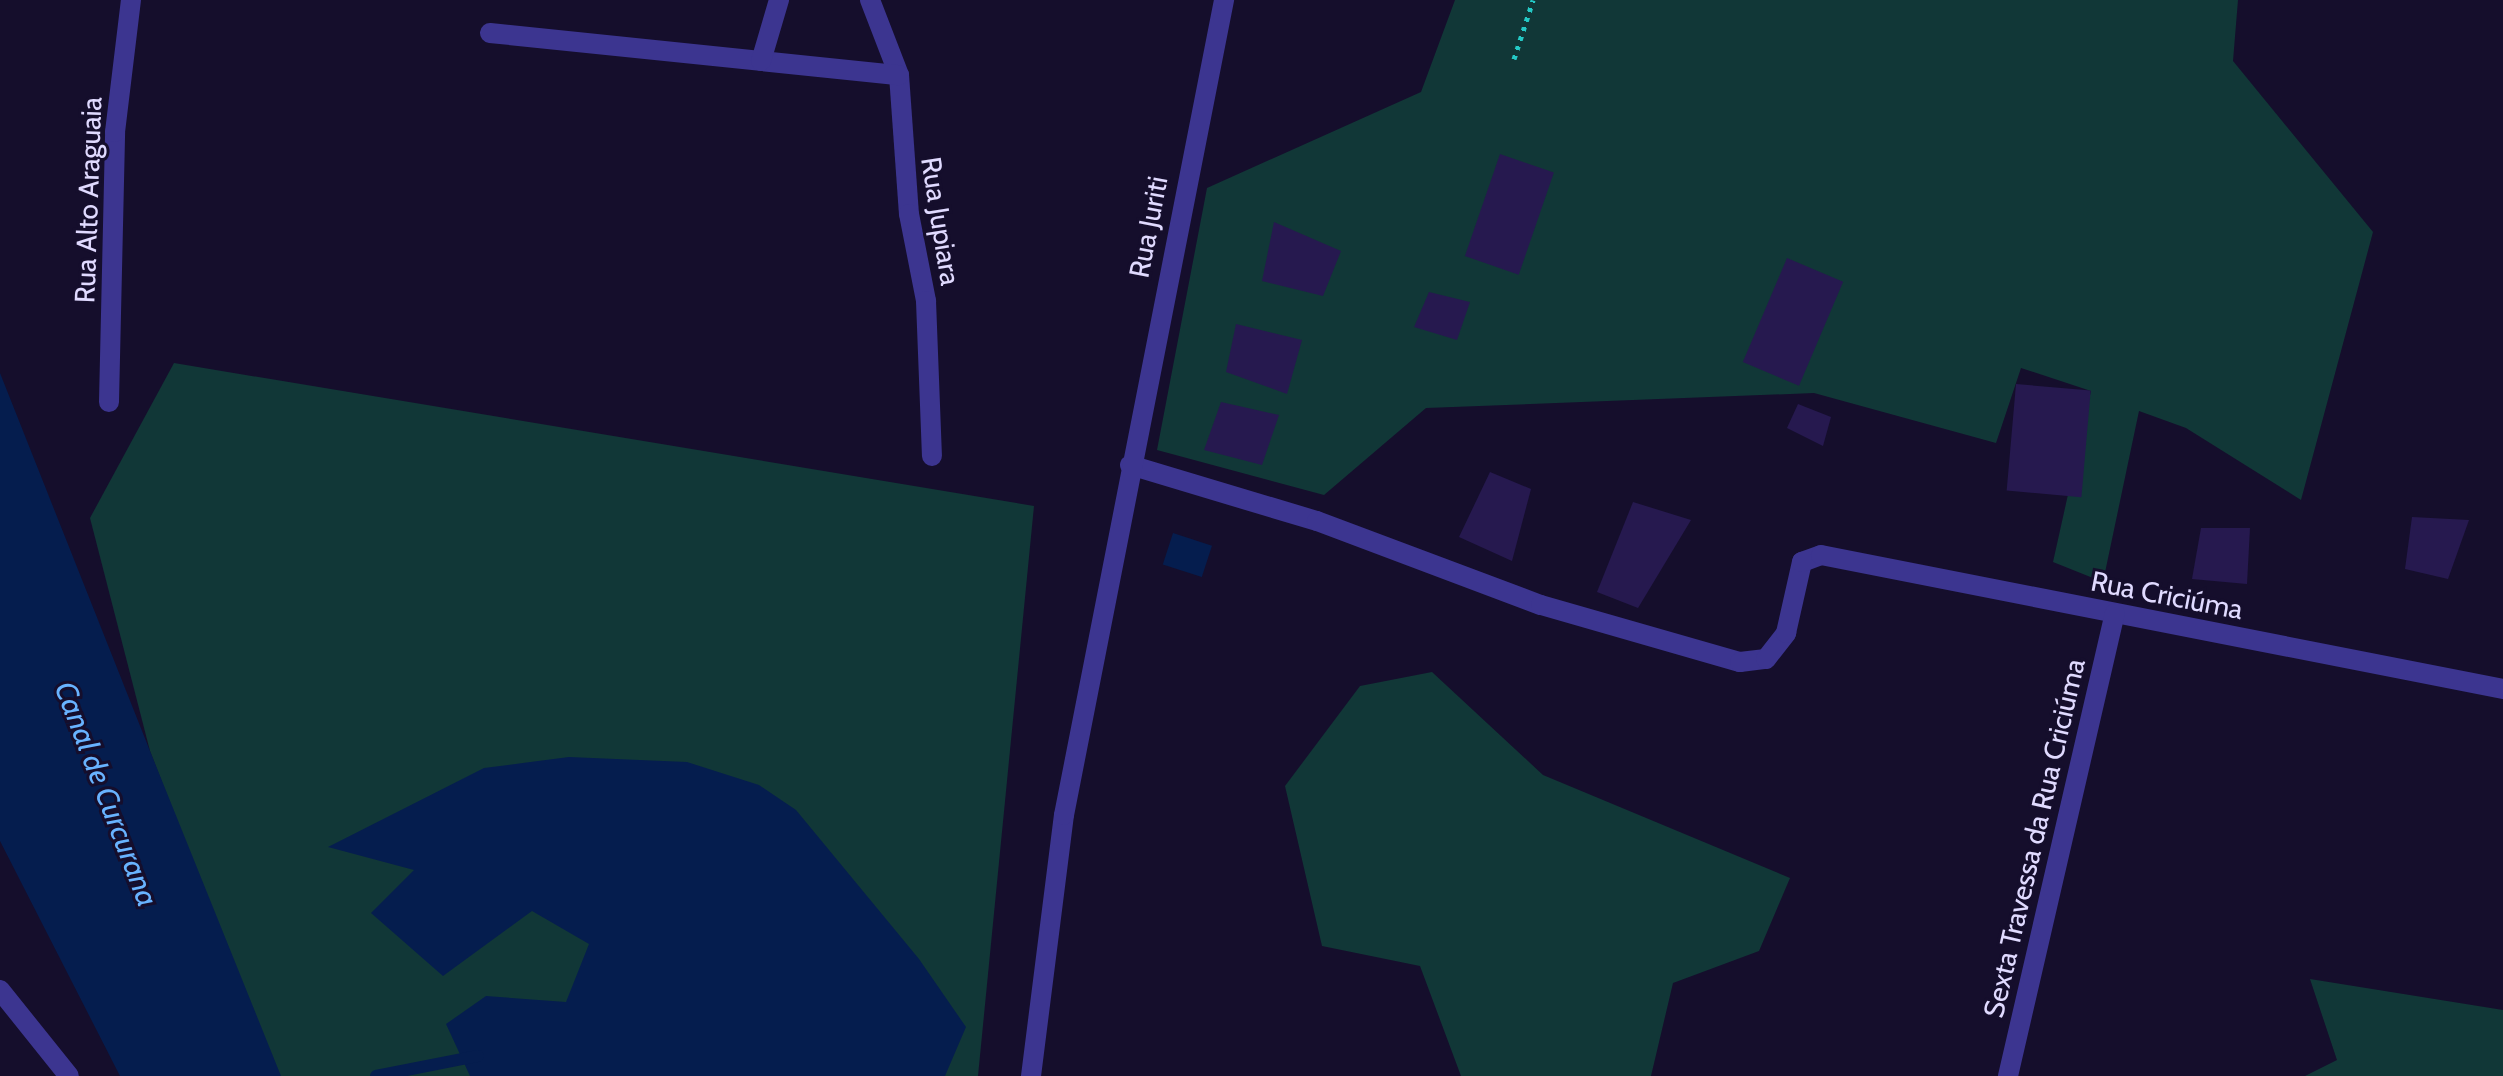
<!DOCTYPE html>
<html>
<head>
<meta charset="utf-8">
<style>
	body { margin:0 }
	#map { position:relative; width:2503px; height:1076px; overflow:hidden; background:#150e2c; font-family:Cabin,sans-serif }
	div>[style] { position:absolute }
	.green>* { inset:0; background:#113737 }
	.water>* { inset:0; background:#051d4e; transform-origin:0 0 }
	.stream>* { height:12px; margin:-6px; padding:0 6px; transform-origin:6px; border-radius:6px; background:#051d4e }
	.building>* { inset:0; background:#26194f; transform-origin:0 0 }
	.path>* { height:5px; margin-top:-2.5px; transform-origin:0; background:repeating-linear-gradient(90deg,#24c9c5 0 4px,transparent 0 10px) }
	.street>* { height:20px; margin:-10px; padding:0 10px; transform-origin:10px; border-radius:10px; background:#3c3590 }
	span { translate:-50% -50%; white-space:nowrap; text-align:center; line-height:1.15; -webkit-text-stroke:6px #150e2c; paint-order:stroke }
	.street-label { font-size:28px; color:#e0daff }
	.water-label { font-size:30px; color:#68b3ff; font-style:italic }
</style>
</head>
<body>
<div id="map">
	<div class="green">
		<div style="clip-path:polygon(1455px 0,2238px 0,2233px 61px,2373px 232px,2301px 500px,2186px 428px,2139px 411px,2103px 582px,2053px 562px,2091px 391px,2021px 368px,1996px 443px,1814px 393px,1426px 408px,1324px 495px,1157px 450px,1207px 188px,1421px 92px)"></div>
		<div style="clip-path:polygon(174px 363px,1034px 506px,978px 1076px,275px 1076px,150px 751px,90px 518px)"></div>
		<div style="clip-path:polygon(1432px 672px,1543px 775px,1790px 878px,1759px 951px,1673px 983px,1651px 1076px,1461px 1076px,1420px 966px,1322px 946px,1285px 786px,1360px 686px)"></div>
		<div style="clip-path:polygon(2310px 979px,2503px 1010px,2503px 1076px,2305px 1076px,2337px 1060px)"></div>
	</div>
	<div class="water">
		<div style="clip-path:polygon(0 373px,150px 751px,281px 1076px,120px 1076px,0 841px)"></div>
		<div style="left:1173px;top:533px;width:41px;height:33px;rotate:18deg"></div>
		<div style="clip-path:polygon(569px 757px,687px 762px,759px 785px,796px 810px,919px 959px,966px 1027px,945px 1076px,470px 1076px,446px 1024px,486px 996px,566px 1002px,589px 944px,532px 911px,443px 976px,371px 913px,414px 870px,328px 847px,484px 768px)"></div>
	</div>
	<div class="stream">
		<div style="left:376px;top:1076px;width:104px;rotate:-11.1deg"></div>
	</div>
	<div class="building">
		<div style="left:1500px;top:154px;width:57px;height:108px;rotate:19deg"></div>
		<div style="clip-path:polygon(1274px 222px,1341px 251px,1323px 296px,1262px 281px)"></div>
		<div style="left:1787px;top:258px;width:61px;height:113px;rotate:23deg"></div>
		<div style="clip-path:polygon(1429px 292px,1470px 302px,1457px 340px,1414px 327px)"></div>
		<div style="clip-path:polygon(1236px 324px,1302px 340px,1287px 394px,1226px 372px)"></div>
		<div style="left:2016px;top:384px;width:75px;height:107px;rotate:5deg"></div>
		<div style="clip-path:polygon(1221px 402px,1279px 415px,1262px 465px,1204px 450px)"></div>
		<div style="clip-path:polygon(1798px 404px,1831px 417px,1823px 446px,1787px 428px)"></div>
		<div style="clip-path:polygon(1490px 472px,1531px 489px,1512px 561px,1459px 537px)"></div>
		<div style="clip-path:polygon(1633px 502px,1691px 520px,1638px 608px,1597px 592px)"></div>
		<div style="clip-path:polygon(2412px 517px,2469px 520px,2448px 579px,2405px 569px)"></div>
		<div style="clip-path:polygon(2201px 528px,2250px 528px,2247px 584px,2192px 579px)"></div>
	</div>
	<div class="path">
		<div style="left:1514px;top:59px;width:62px;rotate:-72.1deg"></div>
	</div>
	<div class="street">
		<div style="left:870px;top:0;width:80px;rotate:68.9deg"></div>
		<div style="left:899px;top:75px;width:139px;rotate:85.9deg"></div>
		<div style="left:909px;top:214px;width:89px;rotate:78.9deg"></div>
		<div style="left:926px;top:301px;width:155px;rotate:87.8deg"></div>
		<div style="left:490px;top:33px;width:411px;rotate:5.9deg"></div>
		<div style="left:761px;top:61px;width:64px;rotate:-73.6deg"></div>
		<div style="left:109px;top:402px;width:270px;rotate:-88.7deg"></div>
		<div style="left:115px;top:132px;width:133px;rotate:-83.1deg"></div>
		<div style="left:1130px;top:465px;width:195px;rotate:16.7deg"></div>
		<div style="left:1317px;top:521px;width:239px;rotate:20.6deg"></div>
		<div style="left:1541px;top:605px;width:207px;rotate:16deg"></div>
		<div style="left:1740px;top:662px;width:26px;rotate:-7deg"></div>
		<div style="left:1766px;top:659px;width:33px;rotate:-52deg"></div>
		<div style="left:1786px;top:633px;width:73px;rotate:-77.3deg"></div>
		<div style="left:1802px;top:562px;width:20px;rotate:-20deg"></div>
		<div style="left:1821px;top:555px;width:695px;rotate:11.12deg"></div>
		<div style="left:0;top:990px;width:110px;rotate:51.3deg"></div>
		<div style="left:1031px;top:1076px;width:263px;rotate:-82.8deg"></div>
		<div style="left:1064px;top:815px;width:831px;rotate:-78.89deg"></div>
		<div style="left:2008px;top:1076px;width:475px;rotate:-77deg"></div>
	</div>
	<div class="street-label">
		<span style="left:88px;top:200px;rotate:-88deg">Rua Alto Araguaia</span>
		<span style="left:941px;top:221px;rotate:81deg">Rua Jupiara</span>
		<span style="left:1148px;top:227px;rotate:-79deg">Rua Juriti</span>
		<span style="left:2167px;top:595px;rotate:11deg">Rua Criciúma</span>
		<span style="left:2034px;top:838px;rotate:-77deg">Sexta Travessa da Rua Criciúma</span>
	</div>
	<div class="water-label">
		<span style="left:106px;top:794px;rotate:69deg">Canal de Curcurana</span>
	</div>
</div>
</body>
</html>
